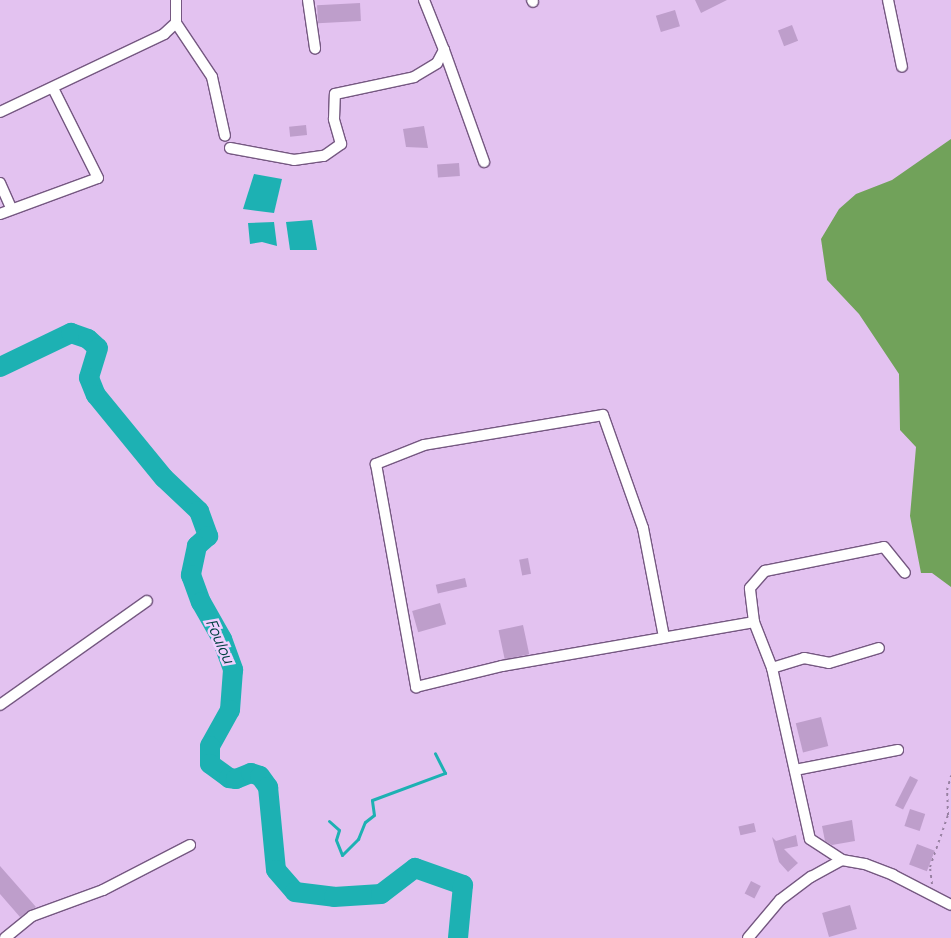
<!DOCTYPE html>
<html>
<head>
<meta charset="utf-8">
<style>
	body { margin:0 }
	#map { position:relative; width:951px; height:938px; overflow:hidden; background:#e3c2f0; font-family:Manrope,sans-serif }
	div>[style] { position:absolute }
	.forest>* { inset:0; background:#71a25a }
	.water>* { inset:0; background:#1db1b3 }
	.stream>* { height:3px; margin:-1.5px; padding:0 1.5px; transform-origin:1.5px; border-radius:1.5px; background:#1db1b3 }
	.river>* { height:20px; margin:-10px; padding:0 10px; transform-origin:10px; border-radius:10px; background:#1db1b3 }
	.building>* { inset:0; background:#be9ecb; transform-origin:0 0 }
	.path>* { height:2px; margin-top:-1px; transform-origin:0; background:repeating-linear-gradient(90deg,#9881a2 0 2.5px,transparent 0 6.5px) }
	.roads { filter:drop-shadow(1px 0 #755881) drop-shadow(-1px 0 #755881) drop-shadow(0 1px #755881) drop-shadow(0 -1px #755881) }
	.minor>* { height:10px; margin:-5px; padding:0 5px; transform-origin:5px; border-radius:5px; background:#fff }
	span { translate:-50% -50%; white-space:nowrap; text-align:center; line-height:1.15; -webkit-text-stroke:5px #f0cffe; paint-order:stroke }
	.water-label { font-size:15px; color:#004041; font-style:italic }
</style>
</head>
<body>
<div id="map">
	<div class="forest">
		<div style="clip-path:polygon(951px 139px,951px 587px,932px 573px,921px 573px,910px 516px,916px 447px,900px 430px,899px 374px,859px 314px,827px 280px,821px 239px,839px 209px,856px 194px,892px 180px)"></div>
	</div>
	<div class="water">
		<div style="clip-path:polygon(254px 174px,282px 179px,274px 213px,243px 209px)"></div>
		<div style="clip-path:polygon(312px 220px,317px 250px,290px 250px,286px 222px)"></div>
		<div style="clip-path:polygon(274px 222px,277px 246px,262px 242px,250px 244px,248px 223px)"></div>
	</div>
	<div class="stream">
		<div style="left:329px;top:821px;width:13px;rotate:42deg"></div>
		<div style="left:339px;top:830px;width:10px;rotate:107deg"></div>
		<div style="left:336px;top:840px;width:16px;rotate:68deg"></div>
		<div style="left:342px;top:855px;width:23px;rotate:-45deg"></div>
		<div style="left:358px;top:839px;width:18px;rotate:-68deg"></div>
		<div style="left:365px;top:822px;width:11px;rotate:-38deg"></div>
		<div style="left:374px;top:815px;width:15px;rotate:-98deg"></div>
		<div style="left:372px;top:800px;width:78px;rotate:-20.3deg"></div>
		<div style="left:445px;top:773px;width:22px;rotate:-117deg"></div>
	</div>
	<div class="river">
		<div style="left:0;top:367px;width:79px;rotate:-25.6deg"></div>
		<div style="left:71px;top:333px;width:18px;rotate:19deg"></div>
		<div style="left:88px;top:339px;width:13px;rotate:42deg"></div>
		<div style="left:98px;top:348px;width:31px;rotate:107deg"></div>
		<div style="left:89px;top:378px;width:18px;rotate:68deg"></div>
		<div style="left:96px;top:395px;width:107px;rotate:50.7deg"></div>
		<div style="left:164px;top:478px;width:48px;rotate:43.3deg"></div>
		<div style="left:199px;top:511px;width:27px;rotate:70deg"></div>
		<div style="left:208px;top:536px;width:15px;rotate:138deg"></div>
		<div style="left:197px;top:546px;width:30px;rotate:102deg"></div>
		<div style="left:191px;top:575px;width:29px;rotate:70deg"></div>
		<div style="left:201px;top:602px;width:43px;rotate:60.4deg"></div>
		<div style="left:222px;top:639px;width:33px;rotate:70deg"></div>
		<div style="left:233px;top:670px;width:40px;rotate:94.3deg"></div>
		<div style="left:230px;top:710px;width:41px;rotate:119.1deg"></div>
		<div style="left:210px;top:746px;width:18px;rotate:90deg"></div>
		<div style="left:210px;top:764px;width:24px;rotate:36deg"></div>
		<div style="left:229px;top:778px;width:7px;rotate:8deg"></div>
		<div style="left:236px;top:779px;width:16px;rotate:-22deg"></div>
		<div style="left:251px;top:773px;width:9px;rotate:18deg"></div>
		<div style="left:260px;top:776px;width:14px;rotate:54deg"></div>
		<div style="left:268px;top:787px;width:83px;rotate:84.5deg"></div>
		<div style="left:276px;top:870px;width:29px;rotate:49deg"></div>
		<div style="left:295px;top:892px;width:39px;rotate:7deg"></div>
		<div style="left:334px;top:897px;width:47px;rotate:-3.7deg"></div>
		<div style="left:381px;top:894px;width:43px;rotate:-37.4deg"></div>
		<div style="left:415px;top:868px;width:51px;rotate:19.5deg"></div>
		<div style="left:463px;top:885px;width:53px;rotate:95.4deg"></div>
	</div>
	<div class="building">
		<div style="clip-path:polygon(695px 0,727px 0,701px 13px)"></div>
		<div style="left:360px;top:3px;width:18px;height:43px;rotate:87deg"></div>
		<div style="left:675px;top:10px;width:17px;height:20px;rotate:73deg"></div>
		<div style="left:792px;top:25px;width:17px;height:15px;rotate:69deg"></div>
		<div style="left:306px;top:125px;width:10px;height:17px;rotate:84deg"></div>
		<div style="clip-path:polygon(424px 126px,428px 148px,406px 147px,403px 129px)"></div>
		<div style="left:459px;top:163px;width:13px;height:22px;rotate:86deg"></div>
		<div style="left:528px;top:558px;width:16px;height:9px;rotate:79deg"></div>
		<div style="left:465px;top:578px;width:9px;height:30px;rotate:77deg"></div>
		<div style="left:440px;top:603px;width:22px;height:29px;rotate:74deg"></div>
		<div style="left:523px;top:625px;width:30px;height:25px;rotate:78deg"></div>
		<div style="left:821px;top:717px;width:30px;height:26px;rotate:76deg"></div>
		<div style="left:910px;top:776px;width:9px;height:33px;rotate:27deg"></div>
		<div style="left:910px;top:809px;width:16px;height:18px;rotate:18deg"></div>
		<div style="clip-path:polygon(852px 820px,855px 841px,832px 845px,825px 841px,822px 826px)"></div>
		<div style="left:754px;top:823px;width:9px;height:16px;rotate:77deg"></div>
		<div style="clip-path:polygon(796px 835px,798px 846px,784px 849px,798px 863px,788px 872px,779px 862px,772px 837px,776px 841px)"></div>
		<div style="left:917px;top:844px;width:19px;height:22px;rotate:21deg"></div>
		<div style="clip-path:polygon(0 866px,36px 907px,20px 917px,0 894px)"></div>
		<div style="left:751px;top:881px;width:11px;height:14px;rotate:27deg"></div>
		<div style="left:850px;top:905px;width:25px;height:29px;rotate:74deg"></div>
	</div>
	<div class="path">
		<div style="left:932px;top:884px;width:17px;rotate:-97deg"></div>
		<div style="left:930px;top:867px;width:55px;rotate:-70.9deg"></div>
		<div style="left:948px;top:815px;width:25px;rotate:-92deg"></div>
		<div style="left:947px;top:790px;width:15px;rotate:-74deg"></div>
	</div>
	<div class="roads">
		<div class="minor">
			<div style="left:176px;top:0;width:23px;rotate:90deg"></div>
			<div style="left:176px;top:23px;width:65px;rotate:56.3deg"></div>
			<div style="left:212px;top:77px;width:60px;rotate:77.6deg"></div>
			<div style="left:308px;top:0;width:49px;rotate:81.7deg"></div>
			<div style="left:532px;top:0;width:2px;rotate:63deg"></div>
			<div style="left:888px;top:0;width:68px;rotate:78.2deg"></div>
			<div style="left:444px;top:50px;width:119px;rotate:70.3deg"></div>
			<div style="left:0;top:112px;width:182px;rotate:-25.4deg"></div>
			<div style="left:164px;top:34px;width:16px;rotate:-43deg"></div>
			<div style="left:230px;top:148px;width:65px;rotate:10.6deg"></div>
			<div style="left:294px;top:160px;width:30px;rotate:-8deg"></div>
			<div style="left:324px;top:156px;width:21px;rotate:-35deg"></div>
			<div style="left:341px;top:144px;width:26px;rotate:-106deg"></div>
			<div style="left:334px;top:119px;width:25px;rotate:-88deg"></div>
			<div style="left:335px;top:94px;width:81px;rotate:-12.1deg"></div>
			<div style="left:414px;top:77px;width:27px;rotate:-31deg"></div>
			<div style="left:437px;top:63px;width:15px;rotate:-62deg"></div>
			<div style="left:444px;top:50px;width:54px;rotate:-111.8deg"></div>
			<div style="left:0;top:183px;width:27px;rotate:66deg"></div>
			<div style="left:0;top:214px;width:104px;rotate:-20.2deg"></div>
			<div style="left:98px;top:178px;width:101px;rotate:-116.6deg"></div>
			<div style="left:754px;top:622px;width:34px;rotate:-97deg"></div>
			<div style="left:750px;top:588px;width:23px;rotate:-49deg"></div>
			<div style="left:765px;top:571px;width:121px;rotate:-11.4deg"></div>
			<div style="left:884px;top:547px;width:33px;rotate:51deg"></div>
			<div style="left:664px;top:637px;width:111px;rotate:-100.9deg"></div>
			<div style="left:643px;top:528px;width:120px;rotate:-109.5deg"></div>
			<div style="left:603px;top:415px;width:181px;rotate:170.5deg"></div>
			<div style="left:424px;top:445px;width:52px;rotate:158.4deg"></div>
			<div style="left:376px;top:464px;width:227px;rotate:79.8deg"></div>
			<div style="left:416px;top:687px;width:89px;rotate:-13.7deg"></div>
			<div style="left:502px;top:666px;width:256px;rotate:-9.9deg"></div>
			<div style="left:754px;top:622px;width:49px;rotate:68.6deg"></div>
			<div style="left:772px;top:668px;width:175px;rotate:77.5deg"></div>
			<div style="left:810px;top:839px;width:38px;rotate:33deg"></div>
			<div style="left:842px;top:860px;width:23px;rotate:10deg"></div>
			<div style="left:865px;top:864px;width:30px;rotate:21deg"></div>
			<div style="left:893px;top:875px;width:65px;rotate:27.3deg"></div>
			<div style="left:772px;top:668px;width:34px;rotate:-17deg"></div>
			<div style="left:804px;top:658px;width:25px;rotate:11deg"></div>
			<div style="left:829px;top:663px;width:52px;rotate:-16.7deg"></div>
			<div style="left:0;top:705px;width:180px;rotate:-35.3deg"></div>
			<div style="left:795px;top:770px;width:105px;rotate:-11deg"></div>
			<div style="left:5px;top:938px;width:35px;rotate:-39deg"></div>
			<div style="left:32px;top:916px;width:76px;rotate:-20.1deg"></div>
			<div style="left:103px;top:890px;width:98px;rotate:-27.3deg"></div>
			<div style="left:748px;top:938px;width:50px;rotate:-49.9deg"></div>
			<div style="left:780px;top:900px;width:39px;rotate:-37deg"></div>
			<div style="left:811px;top:877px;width:35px;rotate:-29deg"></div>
		</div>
	</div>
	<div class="water-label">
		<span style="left:220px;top:641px;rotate:66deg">Foulou</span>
	</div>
</div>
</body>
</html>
